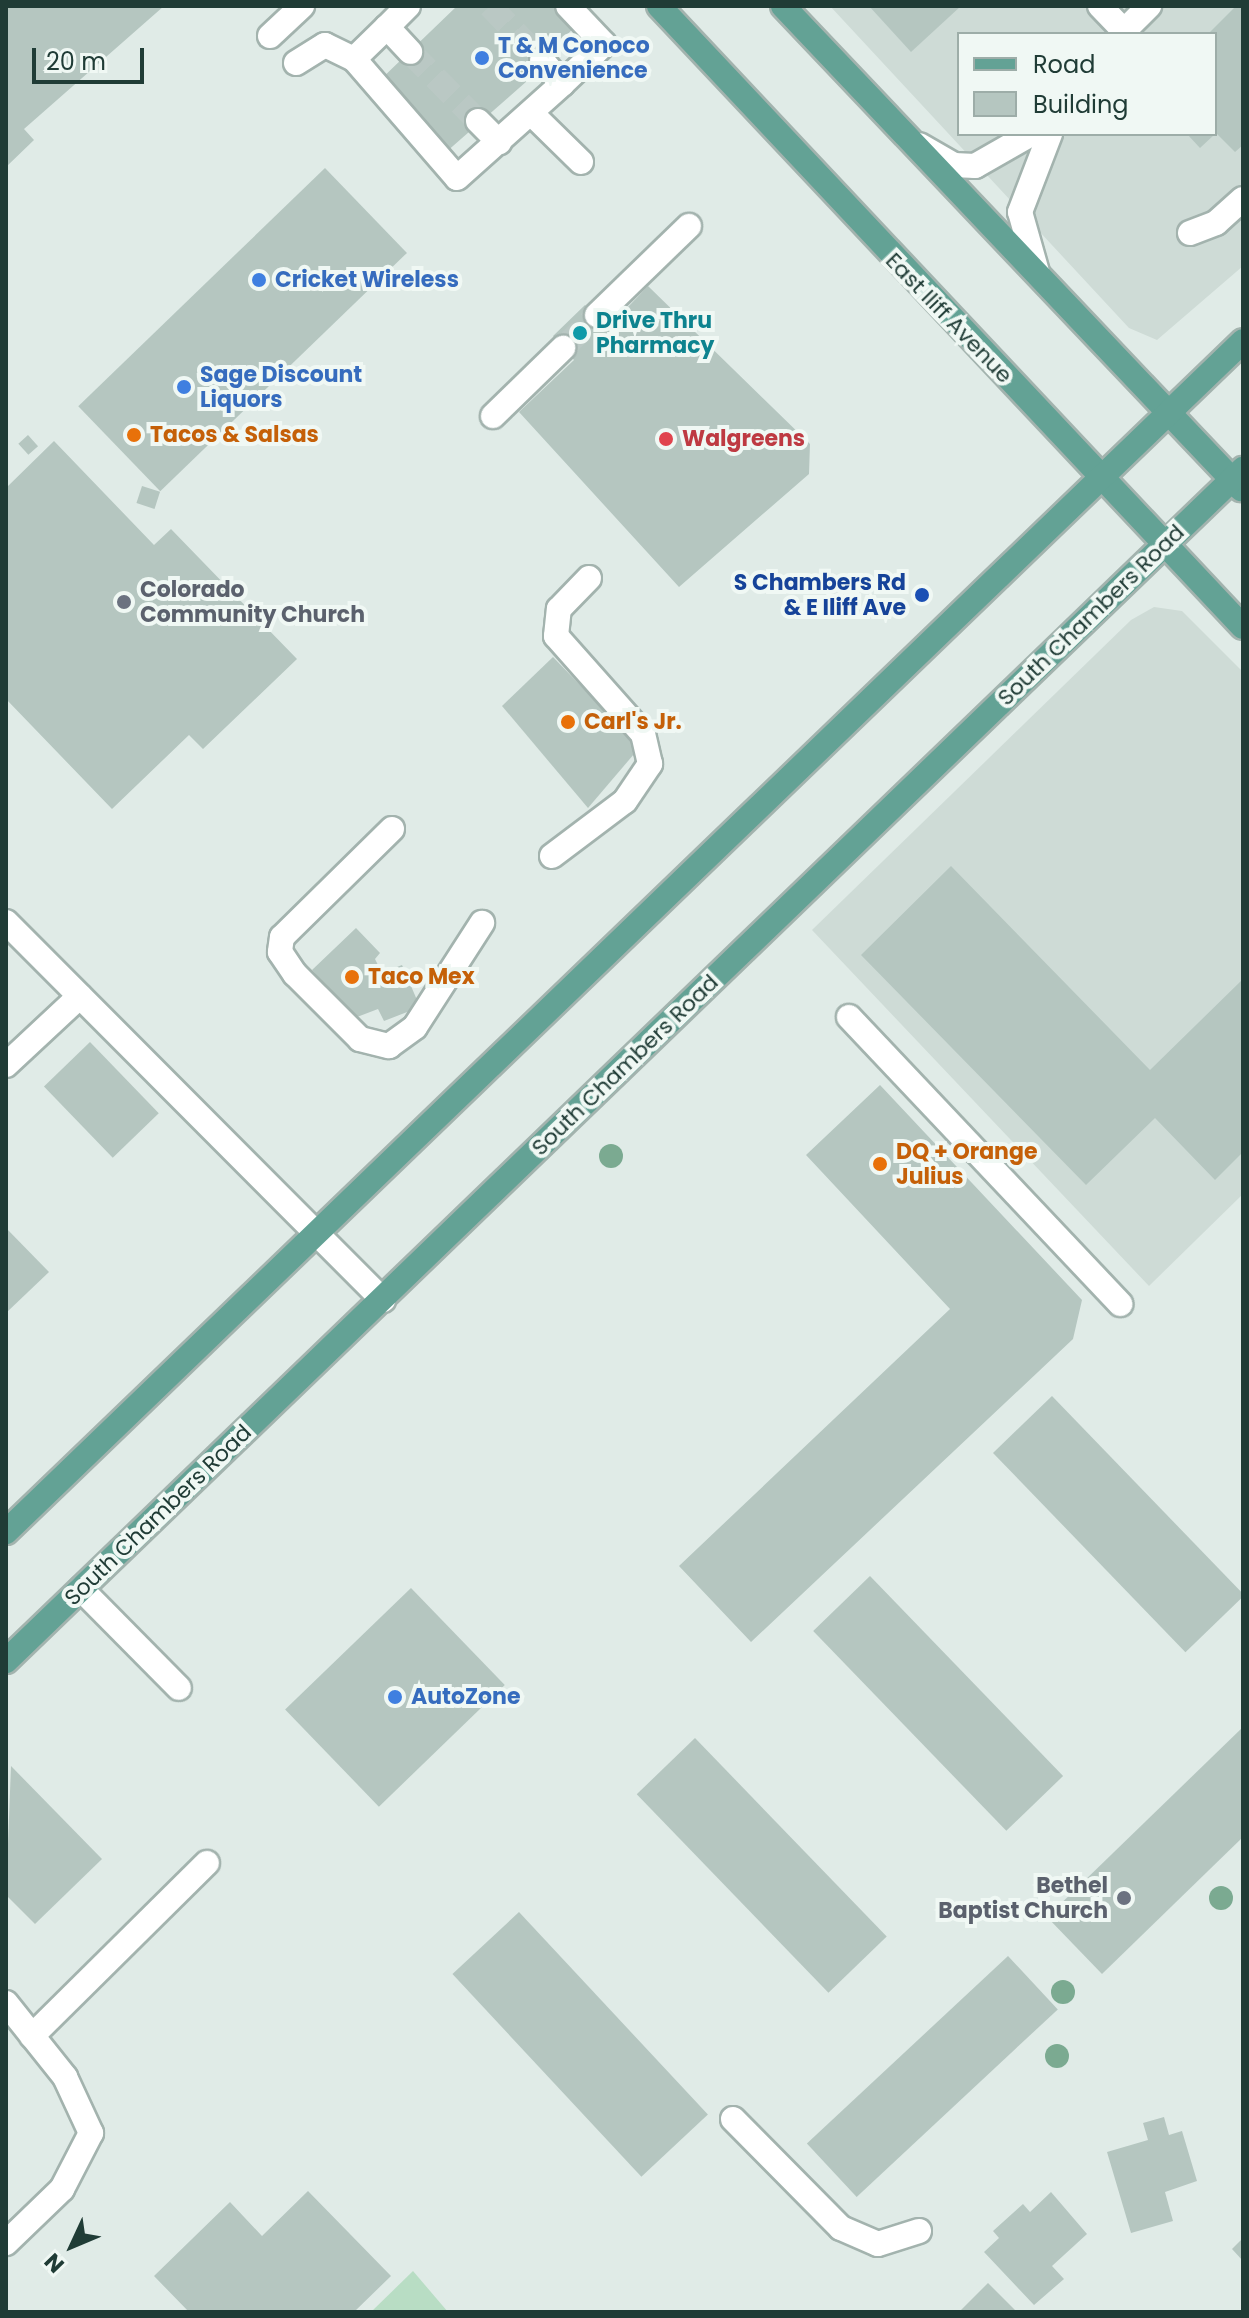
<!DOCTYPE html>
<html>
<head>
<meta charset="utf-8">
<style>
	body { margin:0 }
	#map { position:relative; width:1249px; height:2318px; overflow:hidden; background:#e0ebe7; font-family:Poppins,sans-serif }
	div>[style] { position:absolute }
	.built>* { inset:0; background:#cedbd6 }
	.green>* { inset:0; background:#b8ddc4 }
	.building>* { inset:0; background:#b5c6c0; transform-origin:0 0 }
	.minor-tunnel>* { height:24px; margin-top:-12px; transform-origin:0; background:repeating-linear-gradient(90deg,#bac8c4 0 24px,transparent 0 36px) }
	.roads { filter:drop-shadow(2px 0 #a3b3ae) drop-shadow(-2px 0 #a3b3ae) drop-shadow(0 2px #a3b3ae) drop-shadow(0 -2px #a3b3ae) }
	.minor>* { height:24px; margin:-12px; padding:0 12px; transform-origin:12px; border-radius:12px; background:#fff }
	.major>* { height:24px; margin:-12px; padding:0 12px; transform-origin:12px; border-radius:12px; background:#63a295 }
	.trees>* { width:24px; height:24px; margin:-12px; border-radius:50%; background:#7baa91 }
	.dots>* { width:22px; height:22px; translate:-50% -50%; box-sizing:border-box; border:4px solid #f0f8f4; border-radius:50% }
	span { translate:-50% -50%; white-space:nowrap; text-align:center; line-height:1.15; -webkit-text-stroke:8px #f0f8f4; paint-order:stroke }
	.shop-label { font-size:22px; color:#366cbe; font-weight:700 }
	.left { translate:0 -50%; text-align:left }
	.street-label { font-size:22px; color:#203c36 }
	.culture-label { font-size:22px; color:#0d838f; font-weight:700 }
	.food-label { font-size:22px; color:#c56008; font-weight:700 }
	.health-label { font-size:22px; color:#be3a42; font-weight:700 }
	.transit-label { font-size:22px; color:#164399; font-weight:700 }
	.right { translate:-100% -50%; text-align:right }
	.worship-label { font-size:22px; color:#5b616d; font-weight:700 }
	.frame { position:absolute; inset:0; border:8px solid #203c36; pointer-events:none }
	.legend { position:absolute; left:957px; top:32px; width:260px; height:104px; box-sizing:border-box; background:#f0f8f4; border:2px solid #9dada8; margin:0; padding:10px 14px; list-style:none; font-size:24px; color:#203c36 }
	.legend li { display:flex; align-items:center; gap:16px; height:40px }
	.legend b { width:40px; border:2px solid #9dada8 }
	.north { position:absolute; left:32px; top:2206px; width:80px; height:80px; -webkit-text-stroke:6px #f0f8f4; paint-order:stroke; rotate:226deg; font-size:22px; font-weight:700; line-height:32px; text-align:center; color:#203c36 }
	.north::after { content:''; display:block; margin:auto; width:28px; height:36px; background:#203c36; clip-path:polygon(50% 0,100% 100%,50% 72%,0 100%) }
	.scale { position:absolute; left:32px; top:48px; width:112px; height:36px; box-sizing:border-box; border:4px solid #203c36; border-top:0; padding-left:10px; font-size:24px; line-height:28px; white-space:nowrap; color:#203c36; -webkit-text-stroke:6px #f0f8f4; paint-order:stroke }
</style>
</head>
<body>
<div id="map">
	<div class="built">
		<div style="clip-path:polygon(evenodd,830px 6px,1243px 6px,1243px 266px,1157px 340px,1129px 328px,830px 6px,959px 34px,1215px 34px,1215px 134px,959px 134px,959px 34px)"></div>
		<div style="clip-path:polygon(1154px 607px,1182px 611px,1243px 672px,1243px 1194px,1149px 1286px,812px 930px,1131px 620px)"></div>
	</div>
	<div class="green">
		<div style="clip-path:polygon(413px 2271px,448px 2312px,371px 2312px)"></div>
	</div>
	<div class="building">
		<div style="clip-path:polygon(6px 6px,164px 6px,24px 129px,34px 140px,6px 167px)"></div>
		<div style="clip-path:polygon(457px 6px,555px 6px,575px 27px,523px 77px,527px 81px,445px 153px,377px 83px)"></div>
		<div style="clip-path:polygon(869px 6px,961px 6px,911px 52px)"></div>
		<div style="clip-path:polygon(1236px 6px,1243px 6px,1243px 145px,1235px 152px,1215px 132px,1215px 34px,1208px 34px)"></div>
		<div style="clip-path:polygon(1187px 134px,1215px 134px,1200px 148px)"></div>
		<div style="left:325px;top:168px;width:118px;height:343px;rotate:46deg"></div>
		<div style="clip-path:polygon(648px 286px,810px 444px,809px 474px,679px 587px,519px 412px,574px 360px,553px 336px,585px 305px,607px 329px)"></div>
		<div style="left:28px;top:435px;width:15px;height:13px;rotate:48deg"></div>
		<div style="clip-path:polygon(54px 441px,154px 545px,171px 529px,297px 659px,203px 749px,189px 735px,112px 809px,6px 699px,6px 488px)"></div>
		<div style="left:142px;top:486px;width:19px;height:18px;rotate:18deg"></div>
		<div style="clip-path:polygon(553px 657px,640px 747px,588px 808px,502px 706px)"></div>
		<div style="clip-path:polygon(951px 866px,1150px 1070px,1243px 979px,1243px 1152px,1215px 1180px,1155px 1118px,1086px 1185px,861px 955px)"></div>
		<div style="clip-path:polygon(356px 928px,380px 953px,375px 959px,382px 973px,402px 965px,420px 1007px,384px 1021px,378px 1009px,357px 1017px,343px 1003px,325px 1020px,302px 996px,320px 979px,312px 970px)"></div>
		<div style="left:90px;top:1042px;width:99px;height:64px;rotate:46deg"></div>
		<div style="clip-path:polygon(880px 1085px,1082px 1300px,1073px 1339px,751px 1642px,679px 1566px,950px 1309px,806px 1155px)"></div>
		<div style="clip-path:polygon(6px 1228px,49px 1272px,6px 1313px)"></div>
		<div style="left:1052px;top:1396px;width:277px;height:82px;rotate:46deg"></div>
		<div style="left:870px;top:1576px;width:278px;height:79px;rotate:46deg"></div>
		<div style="left:411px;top:1588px;width:135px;height:175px;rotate:46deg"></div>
		<div style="clip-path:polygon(1243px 1727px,1243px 1837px,1102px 1974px,1047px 1917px)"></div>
		<div style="left:695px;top:1738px;width:276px;height:81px;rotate:46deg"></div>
		<div style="clip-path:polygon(11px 1766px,102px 1859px,35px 1924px,6px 1895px)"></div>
		<div style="left:519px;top:1912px;width:277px;height:91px;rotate:47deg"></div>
		<div style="left:1008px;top:1956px;width:73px;height:275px;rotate:47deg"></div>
		<div style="clip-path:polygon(1164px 2117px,1169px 2135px,1182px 2131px,1197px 2181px,1165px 2192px,1173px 2221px,1131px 2233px,1107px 2152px,1148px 2140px,1143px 2123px)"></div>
		<div style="clip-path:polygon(308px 2191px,391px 2276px,354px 2312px,189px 2312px,154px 2276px,230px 2202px,262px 2236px)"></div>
		<div style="clip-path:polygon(1051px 2192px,1087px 2234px,1052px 2266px,1064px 2279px,1034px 2305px,984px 2252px,999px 2238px,993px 2231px,1023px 2204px,1030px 2212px)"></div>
		<div style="clip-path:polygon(1243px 2238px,1243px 2261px,1232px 2249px)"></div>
		<div style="clip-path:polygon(988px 2283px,1017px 2312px,959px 2312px)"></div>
	</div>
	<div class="minor-tunnel">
		<div style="left:490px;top:6px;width:75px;rotate:46.1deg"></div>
		<div style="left:410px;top:52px;width:97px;rotate:45.4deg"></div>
		<div style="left:563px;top:348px;width:47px;rotate:-44.1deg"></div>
	</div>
	<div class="roads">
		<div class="minor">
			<div style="left:408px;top:6px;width:30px;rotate:135deg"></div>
			<div style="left:387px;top:27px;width:34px;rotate:47deg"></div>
			<div style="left:1100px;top:6px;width:35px;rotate:46deg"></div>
			<div style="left:1121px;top:34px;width:40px;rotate:-45deg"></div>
			<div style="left:270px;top:36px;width:44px;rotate:-43.2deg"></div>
			<div style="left:354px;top:59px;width:157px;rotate:49.1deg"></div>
			<div style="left:457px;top:178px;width:141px;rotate:-41.8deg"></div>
			<div style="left:562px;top:84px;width:31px;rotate:-130deg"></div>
			<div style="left:296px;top:63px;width:34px;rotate:-32deg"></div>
			<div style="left:325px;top:45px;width:32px;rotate:26deg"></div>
			<div style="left:354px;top:59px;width:46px;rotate:-44.1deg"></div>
			<div style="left:562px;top:84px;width:58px;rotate:-43.6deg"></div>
			<div style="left:604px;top:44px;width:52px;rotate:-133.5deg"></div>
			<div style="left:531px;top:113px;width:70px;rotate:44.4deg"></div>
			<div style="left:478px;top:121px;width:30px;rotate:45deg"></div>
			<div style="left:919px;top:145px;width:40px;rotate:29.7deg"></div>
			<div style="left:954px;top:165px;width:21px;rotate:3deg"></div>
			<div style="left:975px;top:166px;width:64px;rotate:-29.7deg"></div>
			<div style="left:1190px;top:233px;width:28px;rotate:-21deg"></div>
			<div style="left:1216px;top:223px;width:36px;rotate:-42deg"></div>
			<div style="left:1037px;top:272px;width:62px;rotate:-105.8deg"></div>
			<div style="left:1020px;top:212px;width:84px;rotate:-69deg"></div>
			<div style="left:597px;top:315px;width:128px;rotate:-44.1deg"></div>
			<div style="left:493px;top:416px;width:98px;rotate:-44.2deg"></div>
			<div style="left:392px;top:829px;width:154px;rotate:135.5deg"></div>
			<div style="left:282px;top:937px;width:15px;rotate:98deg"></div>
			<div style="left:280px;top:952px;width:27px;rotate:56deg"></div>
			<div style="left:295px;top:974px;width:92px;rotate:45deg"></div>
			<div style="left:360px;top:1039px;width:30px;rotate:14deg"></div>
			<div style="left:389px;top:1046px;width:32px;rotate:-36deg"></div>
			<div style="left:415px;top:1027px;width:124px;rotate:-57.2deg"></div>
			<div style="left:552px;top:856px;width:91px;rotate:-37deg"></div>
			<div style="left:625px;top:801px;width:45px;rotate:-56deg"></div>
			<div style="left:650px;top:764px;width:31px;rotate:-103deg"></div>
			<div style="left:643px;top:734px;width:131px;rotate:-131.6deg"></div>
			<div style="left:556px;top:636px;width:27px;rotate:-84deg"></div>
			<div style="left:559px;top:609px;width:43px;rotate:-45.9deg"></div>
			<div style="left:6px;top:922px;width:534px;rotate:45.08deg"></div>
			<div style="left:849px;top:1017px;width:395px;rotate:46.6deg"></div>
			<div style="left:6px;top:1065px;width:101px;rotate:-43deg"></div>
			<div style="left:81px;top:1589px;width:139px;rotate:45.3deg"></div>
			<div style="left:6px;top:2003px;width:95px;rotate:51.4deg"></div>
			<div style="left:65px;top:2077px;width:62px;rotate:65.1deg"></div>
			<div style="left:91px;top:2133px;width:63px;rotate:117.4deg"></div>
			<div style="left:62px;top:2189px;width:78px;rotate:136deg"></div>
			<div style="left:32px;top:2036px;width:246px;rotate:-44.7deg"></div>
			<div style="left:733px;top:2119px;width:153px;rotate:45.3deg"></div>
			<div style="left:841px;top:2228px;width:40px;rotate:23.4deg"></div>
			<div style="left:878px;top:2244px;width:43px;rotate:-17.6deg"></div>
		</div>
		<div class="major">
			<div style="left:659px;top:6px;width:852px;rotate:46.76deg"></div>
			<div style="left:783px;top:6px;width:666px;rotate:46.52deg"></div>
			<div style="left:6px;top:1532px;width:1717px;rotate:-43.91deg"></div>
			<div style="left:6px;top:1661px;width:1718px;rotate:-43.94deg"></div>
		</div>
	</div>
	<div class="trees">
		<div style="left:611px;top:1156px"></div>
		<div style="left:1221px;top:1898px"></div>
		<div style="left:1063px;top:1992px"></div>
		<div style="left:1057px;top:2056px"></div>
	</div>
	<div class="dots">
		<div style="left:482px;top:58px;background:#3f7fe0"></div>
		<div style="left:259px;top:280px;background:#3f7fe0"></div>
		<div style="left:580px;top:333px;background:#0f9aa8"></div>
		<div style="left:184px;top:387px;background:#3f7fe0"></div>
		<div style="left:134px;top:435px;background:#e8710a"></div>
		<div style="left:666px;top:439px;background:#e0444e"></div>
		<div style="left:922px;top:595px;background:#1a4fb4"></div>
		<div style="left:124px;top:602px;background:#6b7280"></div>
		<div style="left:568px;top:722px;background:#e8710a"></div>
		<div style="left:352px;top:977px;background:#e8710a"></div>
		<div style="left:880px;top:1164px;background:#e8710a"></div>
		<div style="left:395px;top:1697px;background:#3f7fe0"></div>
		<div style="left:1124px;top:1898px;background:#6b7280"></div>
	</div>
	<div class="shop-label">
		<span class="left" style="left:498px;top:58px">T &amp; M Conoco<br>Convenience</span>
		<span class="left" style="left:275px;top:280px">Cricket Wireless</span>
		<span class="left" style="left:200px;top:387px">Sage Discount<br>Liquors</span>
		<span class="left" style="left:411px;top:1697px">AutoZone</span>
	</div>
	<div class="street-label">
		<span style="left:949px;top:318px;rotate:46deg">East Iliff Avenue</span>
		<span style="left:1091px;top:615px;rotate:-44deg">South Chambers Road</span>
		<span style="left:625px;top:1065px;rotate:-44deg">South Chambers Road</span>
		<span style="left:158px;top:1515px;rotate:-44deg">South Chambers Road</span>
	</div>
	<div class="culture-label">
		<span class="left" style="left:596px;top:333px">Drive Thru<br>Pharmacy</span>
	</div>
	<div class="food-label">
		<span class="left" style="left:150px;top:435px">Tacos &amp; Salsas</span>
		<span class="left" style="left:584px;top:722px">Carl's Jr.</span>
		<span class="left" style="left:368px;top:977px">Taco Mex</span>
		<span class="left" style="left:896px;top:1164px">DQ + Orange<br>Julius</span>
	</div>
	<div class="health-label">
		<span class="left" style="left:682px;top:439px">Walgreens</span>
	</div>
	<div class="transit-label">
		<span class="right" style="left:906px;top:595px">S Chambers Rd<br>&amp; E Iliff Ave</span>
	</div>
	<div class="worship-label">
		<span class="left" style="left:140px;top:602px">Colorado<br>Community Church</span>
		<span class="right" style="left:1108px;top:1898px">Bethel<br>Baptist Church</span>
	</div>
	<div class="frame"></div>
	<ul class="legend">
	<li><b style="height:10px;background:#63a295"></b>Road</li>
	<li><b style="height:22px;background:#b5c6c0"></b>Building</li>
	</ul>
	<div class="north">N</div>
	<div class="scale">20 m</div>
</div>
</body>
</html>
